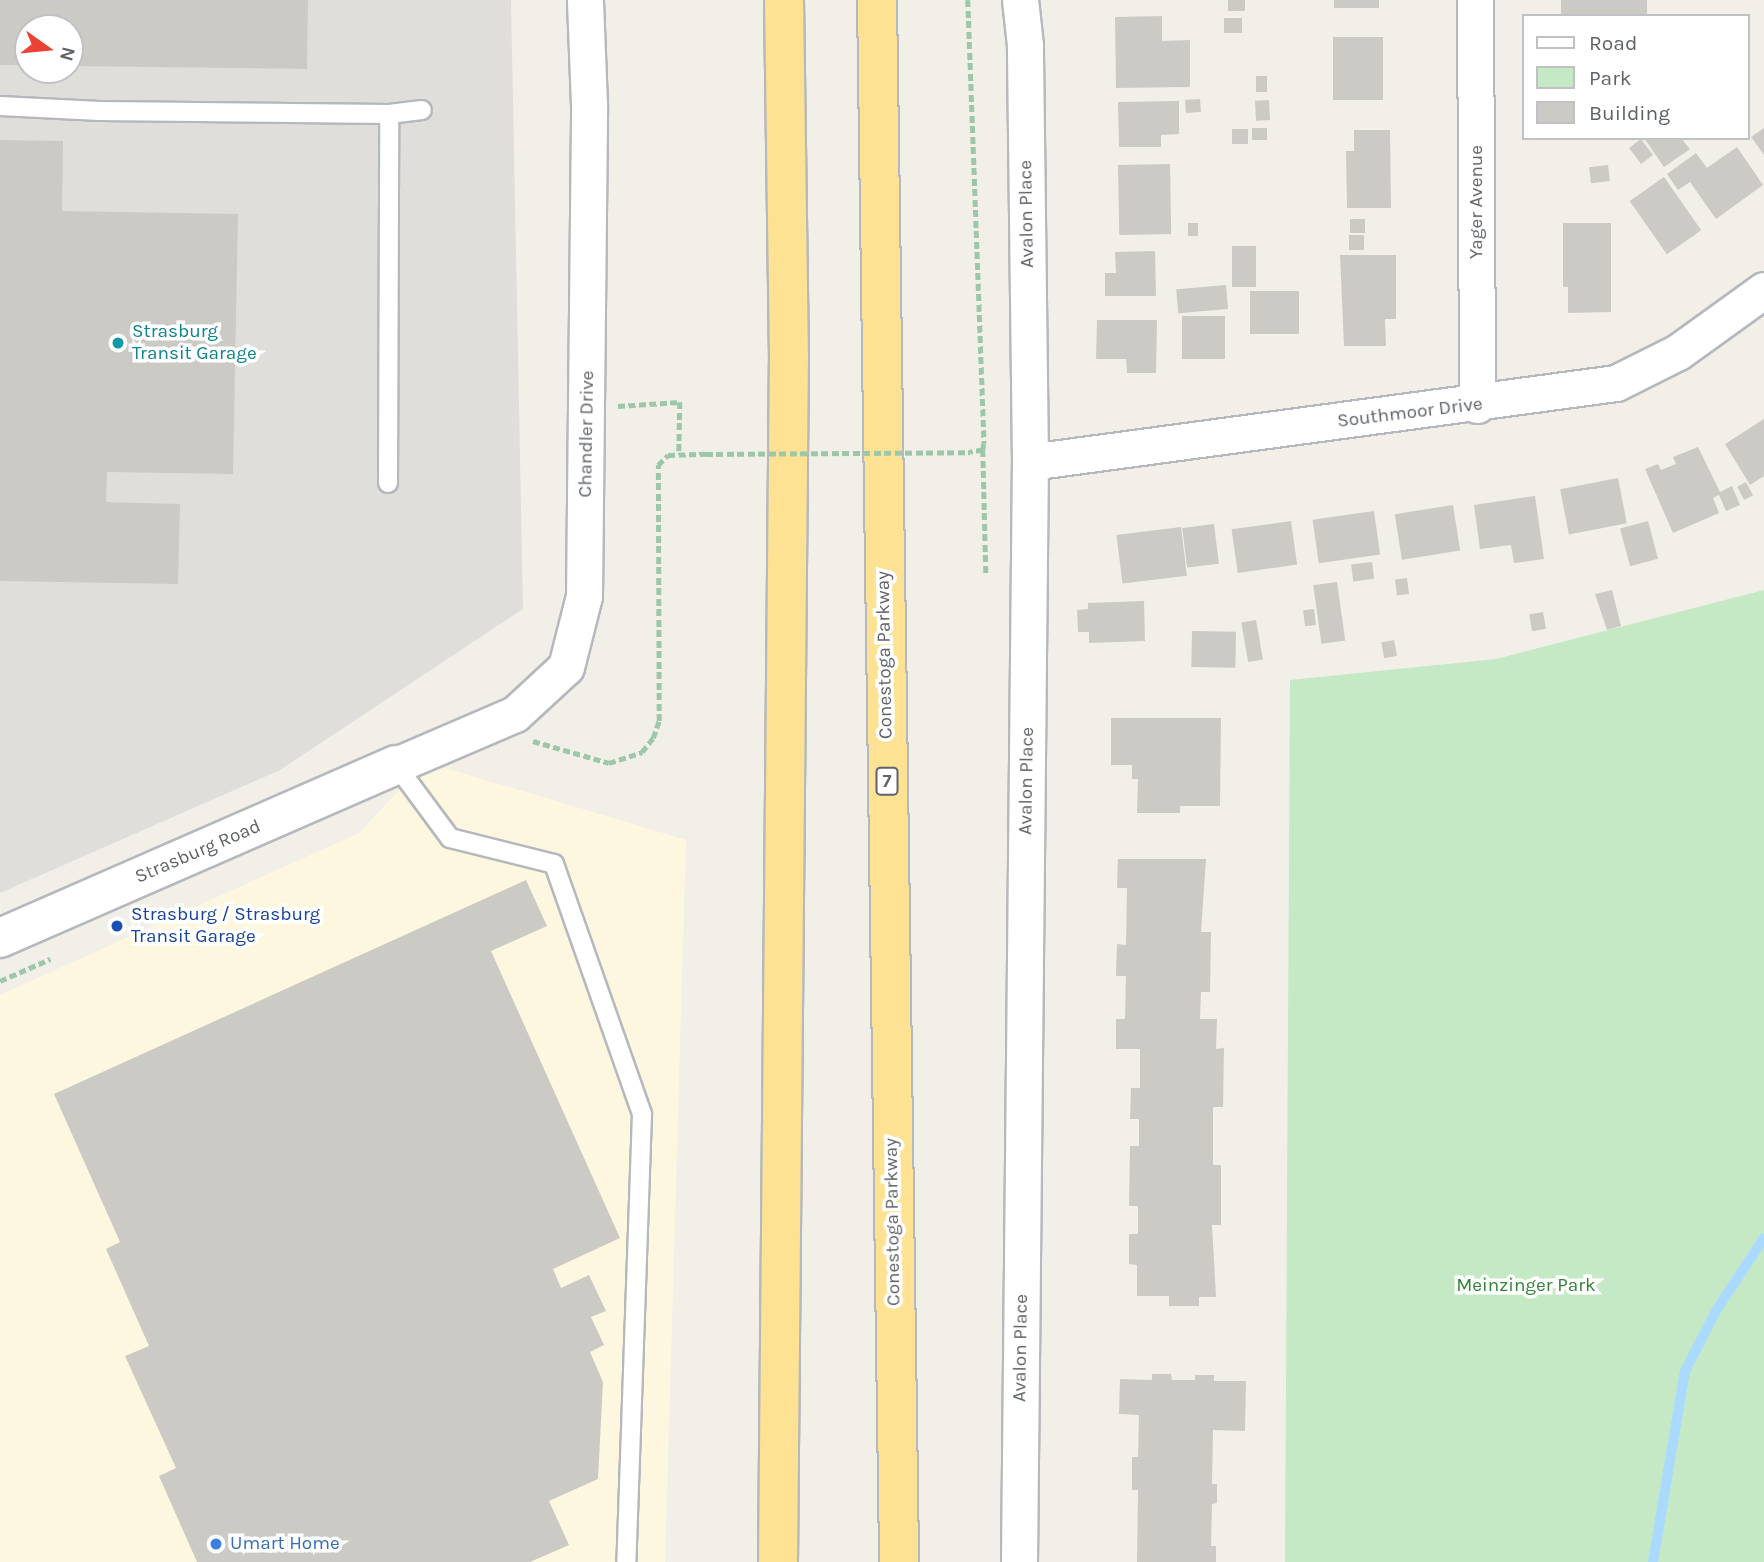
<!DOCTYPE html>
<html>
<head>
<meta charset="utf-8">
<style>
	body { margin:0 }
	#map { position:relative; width:1764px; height:1562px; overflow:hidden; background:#f1efe8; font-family:Karla,sans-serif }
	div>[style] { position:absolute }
	.commercial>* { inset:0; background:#fef7e0 }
	.industrial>* { inset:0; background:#e0deda }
	.green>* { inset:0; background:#c5e8c5 }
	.stream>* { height:10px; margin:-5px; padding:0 5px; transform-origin:5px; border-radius:5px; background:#aadaff }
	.building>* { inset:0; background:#cccac5; transform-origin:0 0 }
	.path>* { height:4.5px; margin-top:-2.25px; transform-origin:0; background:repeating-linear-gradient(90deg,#9cc7a9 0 7px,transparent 0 10.5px) }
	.roads { filter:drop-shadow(2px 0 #b5b8bc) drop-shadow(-2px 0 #b5b8bc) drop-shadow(0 2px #b5b8bc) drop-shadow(0 -2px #b5b8bc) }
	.lane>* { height:18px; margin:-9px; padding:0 9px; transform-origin:9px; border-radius:9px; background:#fff }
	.street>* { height:35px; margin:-17.5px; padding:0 17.5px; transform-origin:17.5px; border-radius:17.5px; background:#fff }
	.secondary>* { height:38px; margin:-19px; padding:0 19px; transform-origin:19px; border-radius:19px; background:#fff }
	.highway>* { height:38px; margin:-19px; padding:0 19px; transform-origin:19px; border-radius:19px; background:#fde293 }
	.path-bridge>* { height:4.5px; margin-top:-2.25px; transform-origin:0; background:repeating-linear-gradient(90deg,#9cc7a9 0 7px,transparent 0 10.5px) }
	.dots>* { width:19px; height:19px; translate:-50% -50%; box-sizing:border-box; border:4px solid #fff; border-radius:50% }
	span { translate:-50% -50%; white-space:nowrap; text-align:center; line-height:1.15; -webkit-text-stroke:7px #fff; paint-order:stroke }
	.shield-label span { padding:2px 5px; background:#fff; border:2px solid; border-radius:5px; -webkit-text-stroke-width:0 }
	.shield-label { font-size:18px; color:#5f6368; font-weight:700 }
	.street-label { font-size:19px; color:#5f6368 }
	.culture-label { font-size:19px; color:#0d838f }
	.left { translate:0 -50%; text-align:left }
	.transit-label { font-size:19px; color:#164399 }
	.park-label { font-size:19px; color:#348238 }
	.shop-label { font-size:19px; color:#366cbe }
	.legend { position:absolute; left:1522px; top:14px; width:228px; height:126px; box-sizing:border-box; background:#fff; border:2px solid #bfc1c3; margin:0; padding:9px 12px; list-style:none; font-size:21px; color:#5f6368 }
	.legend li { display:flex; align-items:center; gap:14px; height:35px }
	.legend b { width:35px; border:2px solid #bfc1c3 }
	.north { position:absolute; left:14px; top:14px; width:70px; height:70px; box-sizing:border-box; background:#fff; border:2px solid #bfc1c3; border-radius:50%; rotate:105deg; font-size:19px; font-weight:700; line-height:28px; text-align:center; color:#5f6368 }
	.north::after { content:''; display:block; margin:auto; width:24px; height:32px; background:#ea4335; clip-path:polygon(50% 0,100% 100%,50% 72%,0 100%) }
</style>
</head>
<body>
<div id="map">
	<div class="commercial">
		<div style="clip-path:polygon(425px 762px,686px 840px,665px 1562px,0 1562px,0 995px,359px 833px)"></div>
	</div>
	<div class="industrial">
		<div style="clip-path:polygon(evenodd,0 0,511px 0,523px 609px,280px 770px,0 893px,0 0,28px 28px,70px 28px,70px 70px,28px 70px,28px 28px)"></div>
	</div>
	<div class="green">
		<div style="clip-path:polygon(1764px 590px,1764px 1562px,1285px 1562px,1290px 680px,1496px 659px)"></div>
	</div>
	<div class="stream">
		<div style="left:1653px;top:1562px;width:194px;rotate:-80.5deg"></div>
		<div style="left:1685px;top:1371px;width:70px;rotate:-62.7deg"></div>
		<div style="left:1717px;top:1309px;width:85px;rotate:-56.5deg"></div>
	</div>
	<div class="building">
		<div style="clip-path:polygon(0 0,308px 0,307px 69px,70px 66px,70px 28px,28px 28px,28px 65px,0 65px)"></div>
		<div style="left:1228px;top:0;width:17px;height:11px"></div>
		<div style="left:1334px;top:0;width:45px;height:8px"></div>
		<div style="left:1561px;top:0;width:86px;height:16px"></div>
		<div style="clip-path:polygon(1162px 16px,1162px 41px,1190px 40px,1190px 87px,1116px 88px,1115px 17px)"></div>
		<div style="left:1242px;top:18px;width:15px;height:18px;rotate:90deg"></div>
		<div style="left:1383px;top:37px;width:63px;height:50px;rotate:90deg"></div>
		<div style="left:1256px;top:76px;width:11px;height:16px"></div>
		<div style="left:1200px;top:99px;width:13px;height:15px;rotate:86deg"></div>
		<div style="left:1269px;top:100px;width:20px;height:14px;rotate:87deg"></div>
		<div style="clip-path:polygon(1179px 101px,1179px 134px,1161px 135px,1161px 147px,1119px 147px,1118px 102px)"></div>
		<div style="left:1252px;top:128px;width:15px;height:12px"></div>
		<div style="clip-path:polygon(1764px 128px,1764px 155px,1751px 137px)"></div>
		<div style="left:1232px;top:129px;width:16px;height:15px"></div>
		<div style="clip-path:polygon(1354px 130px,1390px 130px,1391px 208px,1347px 208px,1346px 151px,1354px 151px)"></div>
		<div style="clip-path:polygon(1644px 138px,1681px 138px,1690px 149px,1664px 167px)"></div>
		<div style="left:1641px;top:139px;width:20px;height:15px;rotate:53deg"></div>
		<div style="clip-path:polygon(0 140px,63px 141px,62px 211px,238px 214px,233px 474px,107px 472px,106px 502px,180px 504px,178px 584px,0 581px)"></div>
		<div style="clip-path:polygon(1737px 147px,1763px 185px,1716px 219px,1690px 182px,1678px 190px,1667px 174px,1696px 153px,1707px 168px)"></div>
		<div style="left:1170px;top:164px;width:70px;height:52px;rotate:89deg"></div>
		<div style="left:1608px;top:165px;width:16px;height:19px;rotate:83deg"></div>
		<div style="left:1664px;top:177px;width:65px;height:42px;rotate:55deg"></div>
		<div style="left:1350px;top:219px;width:15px;height:14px"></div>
		<div style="left:1198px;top:223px;width:13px;height:10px;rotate:90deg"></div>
		<div style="clip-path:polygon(1563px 223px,1611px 223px,1611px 312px,1568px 313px,1568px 287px,1563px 287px)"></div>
		<div style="left:1349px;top:235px;width:15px;height:15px"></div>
		<div style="left:1232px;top:246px;width:24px;height:41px"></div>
		<div style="clip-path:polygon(1155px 251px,1156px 296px,1105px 296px,1105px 273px,1116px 273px,1115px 252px)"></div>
		<div style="clip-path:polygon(1340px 255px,1396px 255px,1396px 319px,1385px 319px,1386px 346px,1344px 346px)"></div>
		<div style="left:1226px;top:285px;width:24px;height:50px;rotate:85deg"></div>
		<div style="left:1250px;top:291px;width:49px;height:43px"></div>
		<div style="left:1182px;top:316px;width:43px;height:43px"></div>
		<div style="clip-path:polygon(1097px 320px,1157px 320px,1156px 373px,1127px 373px,1126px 359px,1096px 359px)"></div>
		<div style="clip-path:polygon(1764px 419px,1764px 476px,1750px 485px,1725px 444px)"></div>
		<div style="clip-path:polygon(1698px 447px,1720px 492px,1732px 486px,1740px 505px,1726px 511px,1719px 495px,1713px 498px,1719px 513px,1673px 533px,1645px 469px,1658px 464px,1661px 470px,1676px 464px,1673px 457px)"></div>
		<div style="left:1618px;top:478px;width:46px;height:59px;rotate:79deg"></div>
		<div style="left:1746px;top:482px;width:15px;height:10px;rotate:62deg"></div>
		<div style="clip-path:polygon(1535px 496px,1544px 559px,1514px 563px,1511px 545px,1480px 549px,1474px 505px)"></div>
		<div style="left:1453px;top:505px;width:46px;height:59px;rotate:81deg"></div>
		<div style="left:1374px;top:511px;width:44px;height:62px;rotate:82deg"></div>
		<div style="left:1291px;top:521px;width:44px;height:60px;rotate:82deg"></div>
		<div style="left:1648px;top:521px;width:39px;height:29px;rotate:75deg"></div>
		<div style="left:1214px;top:524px;width:40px;height:32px;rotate:83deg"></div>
		<div style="left:1181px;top:527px;width:49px;height:65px;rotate:83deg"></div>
		<div style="left:1372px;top:562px;width:17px;height:21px;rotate:83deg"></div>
		<div style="left:1407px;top:578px;width:16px;height:12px;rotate:83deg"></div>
		<div style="left:1337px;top:582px;width:59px;height:24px;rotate:82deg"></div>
		<div style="clip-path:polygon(1612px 590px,1621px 626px,1607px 630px,1595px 594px)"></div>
		<div style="clip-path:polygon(1144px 601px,1145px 641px,1089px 643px,1089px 632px,1078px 632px,1077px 610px,1088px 609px,1088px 603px)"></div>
		<div style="left:1314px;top:609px;width:16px;height:11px;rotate:83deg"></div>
		<div style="left:1543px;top:612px;width:17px;height:14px;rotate:80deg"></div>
		<div style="left:1256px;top:620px;width:40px;height:15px;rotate:80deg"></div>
		<div style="left:1192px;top:631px;width:44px;height:36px;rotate:1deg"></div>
		<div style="left:1394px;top:640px;width:16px;height:13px;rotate:79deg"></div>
		<div style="clip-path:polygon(1111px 718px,1221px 718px,1220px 806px,1180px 806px,1180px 813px,1137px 813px,1138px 779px,1132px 779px,1132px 765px,1111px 765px)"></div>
		<div style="clip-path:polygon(1118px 859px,1206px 859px,1201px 932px,1211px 932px,1210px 992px,1201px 992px,1200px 1019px,1217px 1019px,1216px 1049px,1224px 1048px,1223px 1107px,1213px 1107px,1213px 1165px,1221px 1165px,1221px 1225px,1212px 1225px,1216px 1297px,1199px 1297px,1199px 1306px,1169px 1306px,1169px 1296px,1137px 1296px,1137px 1265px,1129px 1264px,1129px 1234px,1138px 1234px,1138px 1206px,1129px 1206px,1130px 1146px,1139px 1146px,1139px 1119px,1130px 1119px,1131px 1088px,1140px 1088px,1140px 1049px,1116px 1049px,1116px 1019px,1125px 1019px,1126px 976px,1116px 976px,1117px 944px,1126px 945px,1127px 888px,1117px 888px)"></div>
		<div style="clip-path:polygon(526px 880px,547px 926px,491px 951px,620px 1238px,553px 1269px,561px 1288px,589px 1275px,606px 1311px,591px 1317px,604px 1345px,590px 1352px,603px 1382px,598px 1479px,549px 1501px,569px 1545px,530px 1562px,197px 1562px,159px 1476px,176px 1468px,125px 1356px,149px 1346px,106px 1249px,120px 1242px,54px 1094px)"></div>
		<div style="clip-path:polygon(1152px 1374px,1171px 1374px,1172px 1380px,1195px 1380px,1195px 1375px,1214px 1375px,1214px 1381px,1246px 1381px,1245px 1431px,1213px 1430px,1212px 1484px,1217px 1484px,1217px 1503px,1212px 1504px,1211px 1546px,1216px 1546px,1216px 1562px,1137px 1562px,1138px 1490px,1132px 1490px,1132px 1457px,1138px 1457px,1139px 1415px,1119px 1414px,1120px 1379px,1152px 1380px)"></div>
	</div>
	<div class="path">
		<div style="left:968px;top:0;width:444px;rotate:87.9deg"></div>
		<div style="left:984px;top:444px;width:6px;rotate:99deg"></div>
		<div style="left:983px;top:450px;width:13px;rotate:171deg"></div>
		<div style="left:618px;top:406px;width:62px;rotate:-3.7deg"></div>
		<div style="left:680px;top:402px;width:52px;rotate:91.1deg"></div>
		<div style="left:983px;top:450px;width:125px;rotate:88.6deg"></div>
		<div style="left:533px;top:741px;width:79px;rotate:16.1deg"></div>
		<div style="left:609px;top:763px;width:35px;rotate:-18deg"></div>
		<div style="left:642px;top:752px;width:18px;rotate:-52deg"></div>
		<div style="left:653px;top:738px;width:18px;rotate:-71deg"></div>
		<div style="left:659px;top:721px;width:256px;rotate:-90.2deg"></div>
		<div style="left:658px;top:465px;width:14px;rotate:-45deg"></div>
		<div style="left:668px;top:455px;width:38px;rotate:-2deg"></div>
		<div style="left:0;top:981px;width:55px;rotate:-23.7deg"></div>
	</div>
	<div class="roads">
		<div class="lane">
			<div style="left:0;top:106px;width:100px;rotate:2.9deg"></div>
			<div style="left:100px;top:111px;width:289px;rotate:0.6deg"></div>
			<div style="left:389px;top:114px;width:33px;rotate:-7deg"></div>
			<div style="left:388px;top:483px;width:369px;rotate:-89.8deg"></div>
			<div style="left:396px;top:765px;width:91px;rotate:53.5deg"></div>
			<div style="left:450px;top:838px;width:107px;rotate:14deg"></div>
			<div style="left:554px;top:864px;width:265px;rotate:70.6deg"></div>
			<div style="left:642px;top:1114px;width:448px;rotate:92deg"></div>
		</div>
		<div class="street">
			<div style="left:1475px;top:0;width:405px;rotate:89.7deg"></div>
			<div style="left:1030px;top:462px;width:591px;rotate:-7.68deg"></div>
			<div style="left:1616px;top:383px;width:69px;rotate:-26.6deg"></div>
			<div style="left:1678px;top:352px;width:106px;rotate:-35.8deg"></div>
			<div style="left:396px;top:765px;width:129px;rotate:-23.2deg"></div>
			<div style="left:515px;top:714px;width:69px;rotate:-42.7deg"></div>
			<div style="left:566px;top:667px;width:73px;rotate:-75.8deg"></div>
			<div style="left:584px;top:596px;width:491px;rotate:-89.4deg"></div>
			<div style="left:589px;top:105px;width:105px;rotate:-92.2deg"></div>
			<div style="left:1019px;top:1562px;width:1100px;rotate:-89.43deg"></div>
			<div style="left:1030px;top:462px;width:417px;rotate:-90.7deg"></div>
			<div style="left:1025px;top:45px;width:45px;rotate:-96.3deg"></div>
		</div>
		<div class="secondary">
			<div style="left:0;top:938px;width:432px;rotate:-23.6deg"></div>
		</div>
		<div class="highway">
			<div style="left:877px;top:0;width:1562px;rotate:89.19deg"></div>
			<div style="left:778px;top:1562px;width:1203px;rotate:-89.48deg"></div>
			<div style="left:789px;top:359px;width:359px;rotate:-90.8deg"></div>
		</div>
	</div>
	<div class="path-bridge">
		<div style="left:706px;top:454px;width:264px;rotate:-0.4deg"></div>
	</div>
	<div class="dots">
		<div style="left:118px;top:343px;background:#0f9aa8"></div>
		<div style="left:117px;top:926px;background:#1a4fb4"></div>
		<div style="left:216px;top:1544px;background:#3f7fe0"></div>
	</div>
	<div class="shield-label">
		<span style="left:887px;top:781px">7</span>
	</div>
	<div class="street-label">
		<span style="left:1477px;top:202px;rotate:-90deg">Yager Avenue</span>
		<span style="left:1027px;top:214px;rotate:-91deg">Avalon Place</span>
		<span style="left:1410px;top:413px;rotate:-7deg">Southmoor Drive</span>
		<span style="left:587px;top:434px;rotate:-89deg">Chandler Drive</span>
		<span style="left:885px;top:655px;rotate:-91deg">Conestoga Parkway</span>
		<span style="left:1027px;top:781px;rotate:-89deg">Avalon Place</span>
		<span style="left:198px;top:852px;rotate:-23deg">Strasburg Road</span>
		<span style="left:893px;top:1222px;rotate:-91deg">Conestoga Parkway</span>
		<span style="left:1021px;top:1348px;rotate:-89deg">Avalon Place</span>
	</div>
	<div class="culture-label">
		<span class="left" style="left:132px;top:343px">Strasburg<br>Transit Garage</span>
	</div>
	<div class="transit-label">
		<span class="left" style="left:131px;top:926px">Strasburg / Strasburg<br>Transit Garage</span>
	</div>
	<div class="park-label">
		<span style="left:1526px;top:1286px">Meinzinger Park</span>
	</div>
	<div class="shop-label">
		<span class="left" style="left:230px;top:1544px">Umart Home</span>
	</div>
	<ul class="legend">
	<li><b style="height:9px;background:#fff"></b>Road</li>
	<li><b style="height:19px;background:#c5e8c5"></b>Park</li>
	<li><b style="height:19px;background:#cccac5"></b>Building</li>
	</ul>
	<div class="north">N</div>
</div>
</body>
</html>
